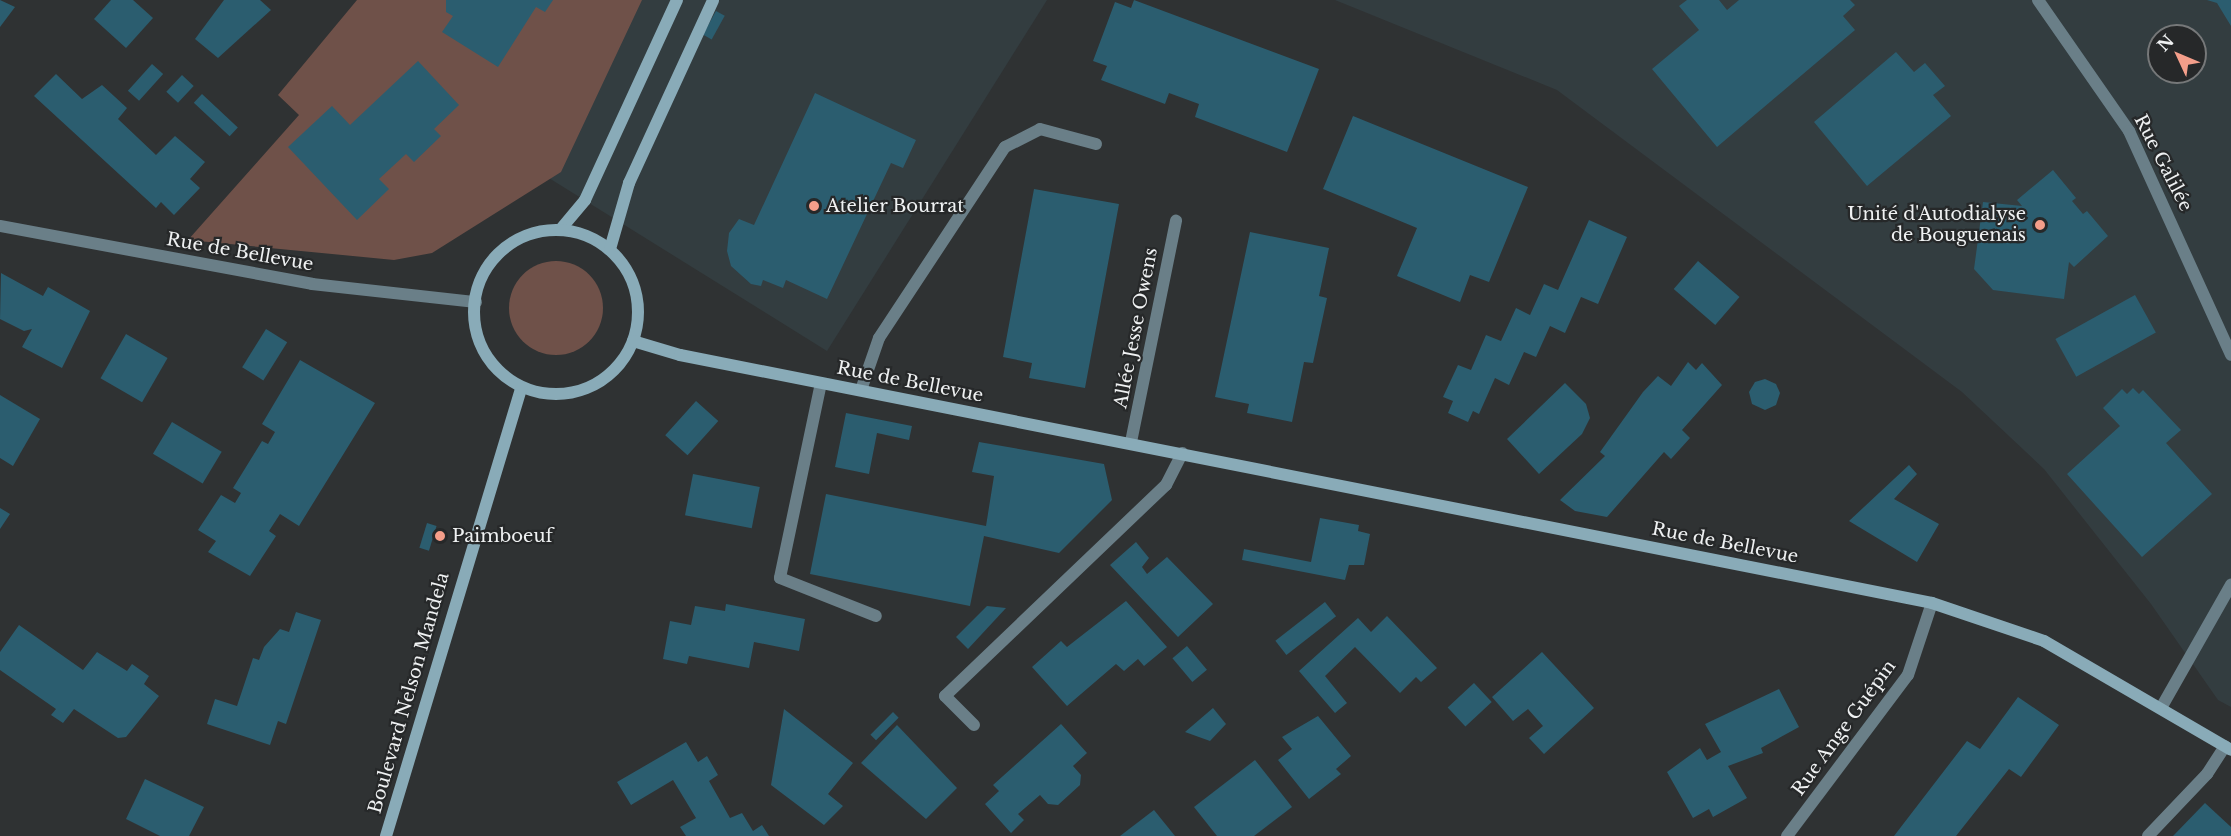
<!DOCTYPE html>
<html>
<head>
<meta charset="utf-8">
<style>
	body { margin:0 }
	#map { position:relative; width:2231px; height:836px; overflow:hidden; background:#2f3233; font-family:"Libre Baskerville",serif }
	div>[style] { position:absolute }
	.built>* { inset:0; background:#333d40 }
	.green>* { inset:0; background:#6f5149 }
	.round { border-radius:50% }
	.building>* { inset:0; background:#2b5d6f; transform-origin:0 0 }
	.street>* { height:12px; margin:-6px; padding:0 6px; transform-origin:6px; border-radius:6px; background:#6a7f88 }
	.secondary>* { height:12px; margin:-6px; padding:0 6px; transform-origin:6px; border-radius:6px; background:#89abb8 }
	.secondary>.ring { margin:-6px; padding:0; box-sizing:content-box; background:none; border:12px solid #89abb8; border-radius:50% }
	.dots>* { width:16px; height:16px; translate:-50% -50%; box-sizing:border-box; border:3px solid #262829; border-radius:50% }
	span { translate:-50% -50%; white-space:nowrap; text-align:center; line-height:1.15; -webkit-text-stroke:4.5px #262829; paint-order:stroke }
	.street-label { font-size:18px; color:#eff1f2 }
	.poi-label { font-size:18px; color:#eff1f2 }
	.left { translate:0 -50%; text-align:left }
	.right { translate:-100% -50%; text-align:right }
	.north { position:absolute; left:2147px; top:24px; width:60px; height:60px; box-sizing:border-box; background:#262829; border:2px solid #767879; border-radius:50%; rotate:314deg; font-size:16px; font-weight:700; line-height:24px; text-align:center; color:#eff1f2 }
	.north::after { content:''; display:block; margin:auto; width:21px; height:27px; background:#f49e8a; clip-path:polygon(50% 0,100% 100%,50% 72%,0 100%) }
</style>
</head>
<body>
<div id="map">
	<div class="built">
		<div style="clip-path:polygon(609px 0,1047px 0,827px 351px,528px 165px)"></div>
		<div style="clip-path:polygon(evenodd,1335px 0,2231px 0,2231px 707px,2218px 700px,2151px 604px,2044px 469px,1962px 392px,1557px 90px,1335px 0,2159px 36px,2195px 36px,2195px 72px,2159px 72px,2159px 36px)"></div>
	</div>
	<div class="green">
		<div style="clip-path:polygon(357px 0,642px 0,561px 172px,432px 253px,394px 260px,188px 240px,299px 115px,278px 95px)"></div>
		<div class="round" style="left:509px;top:261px;width:94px;height:94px"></div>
	</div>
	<div class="building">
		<div style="clip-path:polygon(0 0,15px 7px,0 27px)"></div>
		<div style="clip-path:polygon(111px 0,133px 0,153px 18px,126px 48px,94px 19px)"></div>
		<div style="clip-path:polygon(224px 0,260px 0,271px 10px,218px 58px,195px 39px)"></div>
		<div style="clip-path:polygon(446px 0,553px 0,545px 12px,536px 7px,498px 67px,442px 32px,453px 16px,446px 12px)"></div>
		<div style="clip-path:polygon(1134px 0,1319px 69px,1287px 152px,1195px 117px,1199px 104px,1169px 93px,1165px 104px,1101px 80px,1107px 66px,1093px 61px,1115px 2px,1131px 8px)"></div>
		<div style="clip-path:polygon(1687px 0,1719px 0,1727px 10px,1739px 0,1850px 0,1855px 5px,1843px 16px,1855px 30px,1717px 147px,1652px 69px,1699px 30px,1679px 6px)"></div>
		<div style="clip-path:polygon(2207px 0,2231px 0,2231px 26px,2217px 3px)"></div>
		<div style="left:716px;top:11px;width:10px;height:27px;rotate:29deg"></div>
		<div style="clip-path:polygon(1896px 52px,1914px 72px,1925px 63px,1945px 86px,1933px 95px,1951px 116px,1867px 186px,1814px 122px)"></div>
		<div style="clip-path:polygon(418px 61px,459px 105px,434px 129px,441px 136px,414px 162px,406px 154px,379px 179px,389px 189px,357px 220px,288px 147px,332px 106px,350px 125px)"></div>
		<div style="left:152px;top:64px;width:15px;height:36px;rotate:42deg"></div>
		<div style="clip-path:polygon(56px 74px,82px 99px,102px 85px,127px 108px,118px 119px,156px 155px,175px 136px,205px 162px,190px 179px,200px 188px,174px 215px,161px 202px,156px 208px,34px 96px)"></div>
		<div style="left:182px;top:75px;width:16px;height:23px;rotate:43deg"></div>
		<div style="clip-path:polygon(815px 93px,916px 140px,903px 168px,891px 163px,827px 299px,786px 280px,783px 288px,763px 280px,761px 286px,751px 284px,731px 266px,727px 251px,729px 233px,739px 219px,754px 225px)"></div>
		<div style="left:202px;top:94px;width:49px;height:12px;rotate:43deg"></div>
		<div style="clip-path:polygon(1353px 116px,1528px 187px,1489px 282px,1470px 275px,1460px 302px,1397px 276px,1417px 228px,1323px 189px)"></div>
		<div style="clip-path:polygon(2053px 170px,2076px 198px,2072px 201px,2083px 214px,2087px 211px,2108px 236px,2074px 267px,2069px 262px,2064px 299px,1993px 290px,1974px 269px,1983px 202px,2022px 206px,2017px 200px)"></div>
		<div style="clip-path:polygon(1034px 189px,1119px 204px,1085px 388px,1029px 378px,1032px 363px,1003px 357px)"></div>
		<div style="clip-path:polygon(1589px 220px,1627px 237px,1598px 304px,1581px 297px,1565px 333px,1550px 326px,1536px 357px,1524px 352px,1509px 385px,1495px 378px,1479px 414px,1473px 411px,1468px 422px,1448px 413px,1453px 401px,1443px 397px,1458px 365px,1471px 370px,1486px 335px,1501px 341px,1516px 308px,1530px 315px,1544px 284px,1558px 290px)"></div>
		<div style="clip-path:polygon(1250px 232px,1329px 248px,1319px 296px,1327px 298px,1313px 363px,1304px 362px,1292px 422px,1247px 413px,1249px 404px,1215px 397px)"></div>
		<div style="left:1698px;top:261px;width:55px;height:37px;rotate:41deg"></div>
		<div style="clip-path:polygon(1px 273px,43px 296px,48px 287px,90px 311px,62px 368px,22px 347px,32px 329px,24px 331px,0 319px)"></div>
		<div style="left:2135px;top:295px;width:43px;height:91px;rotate:61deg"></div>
		<div style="left:266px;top:329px;width:25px;height:45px;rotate:32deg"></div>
		<div style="left:126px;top:334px;width:48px;height:51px;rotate:30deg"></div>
		<div style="clip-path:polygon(300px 360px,375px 403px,299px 526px,280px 514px,269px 531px,276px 536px,250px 576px,208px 552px,216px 541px,198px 530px,221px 495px,235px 503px,241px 493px,233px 488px,262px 441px,268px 444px,275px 432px,262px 424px)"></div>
		<div style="clip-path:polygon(1688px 362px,1696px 370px,1702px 363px,1722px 385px,1682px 430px,1690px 438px,1671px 459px,1664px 452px,1607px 517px,1575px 511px,1560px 500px,1605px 456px,1600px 452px,1643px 392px,1658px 376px,1671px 386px)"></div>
		<div style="clip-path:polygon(1765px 379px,1776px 384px,1780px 393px,1776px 405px,1765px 410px,1752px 404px,1749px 392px,1755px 382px)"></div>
		<div style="clip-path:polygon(1565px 383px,1586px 404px,1590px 418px,1582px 434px,1539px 474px,1507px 439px)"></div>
		<div style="clip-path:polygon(2133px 388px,2139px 394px,2143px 390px,2181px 430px,2166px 443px,2212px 494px,2142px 557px,2067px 474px,2120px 426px,2103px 408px,2122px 389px,2127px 394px)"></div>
		<div style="clip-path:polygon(0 395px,40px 419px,13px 466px,0 458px)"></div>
		<div style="left:696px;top:401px;width:30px;height:46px;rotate:42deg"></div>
		<div style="clip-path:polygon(846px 413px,912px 426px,909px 440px,877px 433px,869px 474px,835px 467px)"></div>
		<div style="left:172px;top:422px;width:58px;height:37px;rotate:31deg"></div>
		<div style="clip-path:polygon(979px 442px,1104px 464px,1112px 500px,1059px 553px,984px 536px,970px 606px,810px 574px,826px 494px,986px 526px,994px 476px,972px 472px)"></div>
		<div style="clip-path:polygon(1909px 465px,1917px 474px,1894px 499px,1939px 524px,1917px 562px,1849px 521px)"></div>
		<div style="left:693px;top:474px;width:68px;height:42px;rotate:11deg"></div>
		<div style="clip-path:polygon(0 508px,10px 514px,0 529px)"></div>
		<div style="clip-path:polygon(1320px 518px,1359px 525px,1358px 531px,1370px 534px,1364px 565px,1349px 565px,1345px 580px,1242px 560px,1244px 549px,1311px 562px)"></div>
		<div style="left:427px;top:523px;width:10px;height:26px;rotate:17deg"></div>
		<div style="clip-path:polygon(1136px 542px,1149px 558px,1142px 567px,1147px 574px,1167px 557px,1213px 604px,1178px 637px,1110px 565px)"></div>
		<div style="clip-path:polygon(1126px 601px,1167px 647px,1144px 666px,1138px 659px,1124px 671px,1116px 664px,1067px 706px,1032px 667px,1061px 641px,1067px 647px)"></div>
		<div style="left:1325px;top:602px;width:18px;height:63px;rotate:52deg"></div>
		<div style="clip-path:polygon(726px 604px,805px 619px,799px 651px,754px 642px,749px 668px,689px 656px,687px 664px,663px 659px,670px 621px,691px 625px,695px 606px,725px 611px)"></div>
		<div style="clip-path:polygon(987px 606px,1006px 608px,968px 649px,956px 637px)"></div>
		<div style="clip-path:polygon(296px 612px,321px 620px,286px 724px,278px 721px,270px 745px,207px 724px,215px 699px,237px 706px,253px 658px,259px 660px,264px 647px,280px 629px,289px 632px)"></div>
		<div style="clip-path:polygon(1387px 616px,1437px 668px,1421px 682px,1416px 677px,1400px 693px,1355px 647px,1325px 676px,1347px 703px,1335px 713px,1299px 671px,1358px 618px,1371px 632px)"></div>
		<div style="clip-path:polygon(19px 625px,83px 670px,97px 652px,127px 671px,132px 664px,149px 676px,144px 684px,159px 696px,126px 737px,118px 738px,74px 709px,63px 723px,51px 715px,56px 709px,0 670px,0 652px)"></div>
		<div style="left:1187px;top:646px;width:31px;height:19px;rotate:50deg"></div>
		<div style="clip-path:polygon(1542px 652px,1594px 708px,1544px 754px,1529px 738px,1543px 726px,1528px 709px,1513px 721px,1492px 697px)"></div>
		<div style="left:1474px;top:683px;width:26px;height:36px;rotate:47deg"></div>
		<div style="clip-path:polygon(1779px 689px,1799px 727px,1761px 748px,1763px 753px,1728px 766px,1747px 798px,1713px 817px,1709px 809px,1693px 818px,1667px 772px,1700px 748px,1707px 760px,1721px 752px,1705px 724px)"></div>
		<div style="clip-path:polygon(2018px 697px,2059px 725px,2021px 777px,2009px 769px,1956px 836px,1894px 836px,1967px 741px,1980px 749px)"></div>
		<div style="clip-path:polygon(1213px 708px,1226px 724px,1210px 741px,1185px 732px)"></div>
		<div style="clip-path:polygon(784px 709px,853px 763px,828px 794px,843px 806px,824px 825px,771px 785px)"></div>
		<div style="left:893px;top:712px;width:8px;height:32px;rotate:45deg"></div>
		<div style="clip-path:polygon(1318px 716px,1351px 756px,1336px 769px,1341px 774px,1309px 799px,1278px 760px,1292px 749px,1282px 737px)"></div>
		<div style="clip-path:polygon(1061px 724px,1087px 753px,1073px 766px,1081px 775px,1080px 785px,1058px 805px,1048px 804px,1040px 795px,1018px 814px,1024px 820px,1011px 833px,985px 804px,999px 791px,993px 785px)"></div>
		<div style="clip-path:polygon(897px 725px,957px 788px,926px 819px,861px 763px)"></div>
		<div style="clip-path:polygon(686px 742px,698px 762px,707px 756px,718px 775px,709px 781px,730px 818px,742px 813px,753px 831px,762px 825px,769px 836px,686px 836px,680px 827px,696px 818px,673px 780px,631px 805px,617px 782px)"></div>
		<div style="clip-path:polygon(1255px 760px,1292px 807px,1254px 836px,1217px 836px,1194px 807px)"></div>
		<div style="clip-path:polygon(145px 779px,204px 807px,189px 836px,160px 836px,126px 819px)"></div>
		<div style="clip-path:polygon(2205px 803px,2231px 827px,2231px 836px,2173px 836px)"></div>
		<div style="clip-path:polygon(1154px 810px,1175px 836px,1120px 836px)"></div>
	</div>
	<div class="street">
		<div style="left:2038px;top:0;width:160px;rotate:55.2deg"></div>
		<div style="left:2129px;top:131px;width:246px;rotate:65.5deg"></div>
		<div style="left:0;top:226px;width:317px;rotate:10.5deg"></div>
		<div style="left:312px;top:284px;width:165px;rotate:6.3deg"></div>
		<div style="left:821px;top:383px;width:199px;rotate:101.9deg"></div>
		<div style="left:780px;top:578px;width:103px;rotate:21.6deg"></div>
		<div style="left:861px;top:390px;width:55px;rotate:-70.9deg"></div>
		<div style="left:879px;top:338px;width:229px;rotate:-56.6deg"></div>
		<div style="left:1005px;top:147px;width:39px;rotate:-27deg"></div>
		<div style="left:1040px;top:129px;width:58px;rotate:15deg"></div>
		<div style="left:1131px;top:442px;width:226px;rotate:-78.5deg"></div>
		<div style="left:2161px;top:708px;width:142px;rotate:-60.4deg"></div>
		<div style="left:974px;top:725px;width:41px;rotate:-135deg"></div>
		<div style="left:945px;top:696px;width:306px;rotate:-43.7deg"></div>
		<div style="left:1166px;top:485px;width:36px;rotate:-63deg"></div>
		<div style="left:1787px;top:836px;width:201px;rotate:-53.1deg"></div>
		<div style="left:1908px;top:675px;width:76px;rotate:-71.6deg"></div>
		<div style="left:2148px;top:836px;width:86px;rotate:-46.4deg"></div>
		<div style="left:2207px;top:774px;width:33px;rotate:-57deg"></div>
	</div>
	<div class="secondary">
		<div style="left:560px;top:230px;width:39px;rotate:-50deg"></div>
		<div style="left:585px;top:200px;width:220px;rotate:-65.3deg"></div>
		<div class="ring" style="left:474px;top:230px;width:152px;height:152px"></div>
		<div style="left:610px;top:249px;width:69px;rotate:-73.9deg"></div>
		<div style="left:629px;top:183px;width:201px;rotate:-65.3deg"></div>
		<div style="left:633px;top:341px;width:49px;rotate:16.6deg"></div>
		<div style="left:680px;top:355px;width:1276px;rotate:11.2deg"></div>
		<div style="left:1932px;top:603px;width:118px;rotate:18.7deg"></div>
		<div style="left:2044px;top:641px;width:216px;rotate:30.2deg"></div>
		<div style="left:386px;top:836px;width:468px;rotate:-73.2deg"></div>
	</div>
	<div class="dots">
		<div style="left:814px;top:206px;background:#f49e8a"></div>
		<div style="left:2040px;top:225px;background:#f49e8a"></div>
		<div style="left:440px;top:536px;background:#f49e8a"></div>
	</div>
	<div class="street-label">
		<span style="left:2163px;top:163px;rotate:63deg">Rue Galilée</span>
		<span style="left:240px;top:252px;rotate:10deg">Rue de Bellevue</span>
		<span style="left:1136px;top:328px;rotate:-79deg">Allée Jesse Owens</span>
		<span style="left:910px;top:382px;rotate:11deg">Rue de Bellevue</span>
		<span style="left:1725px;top:543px;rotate:11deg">Rue de Bellevue</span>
		<span style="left:409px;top:693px;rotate:-74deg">Boulevard Nelson Mandela</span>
		<span style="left:1844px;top:728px;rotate:-54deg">Rue Ange Guépin</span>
	</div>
	<div class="poi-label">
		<span class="left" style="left:826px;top:206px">Atelier Bourrat</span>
		<span class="right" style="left:2026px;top:225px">Unité d'Autodialyse<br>de Bouguenais</span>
		<span class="left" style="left:452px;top:536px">Paimboeuf</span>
	</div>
	<div class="north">N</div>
</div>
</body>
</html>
